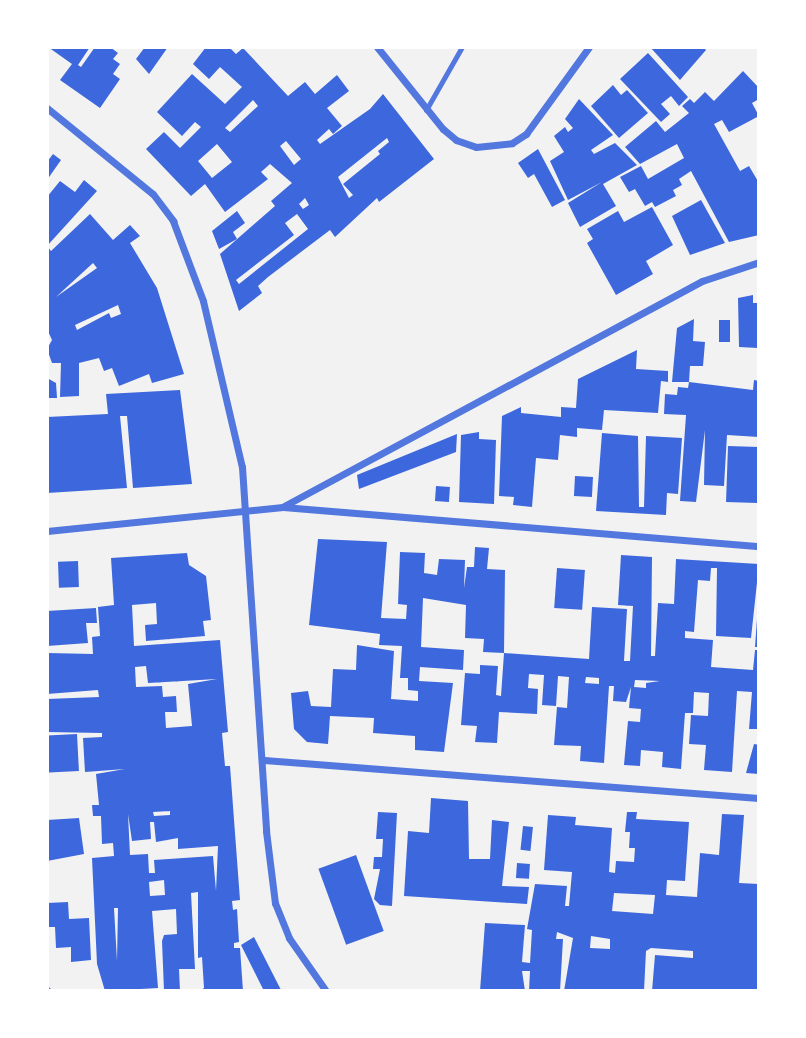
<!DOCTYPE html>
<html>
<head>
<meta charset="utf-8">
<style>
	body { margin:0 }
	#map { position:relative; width:806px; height:1038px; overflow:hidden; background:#f2f2f2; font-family:"Titillium Web",sans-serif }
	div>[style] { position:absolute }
	.building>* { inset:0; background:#3d67dc; transform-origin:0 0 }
	.service>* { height:5px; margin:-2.5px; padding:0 2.5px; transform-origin:2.5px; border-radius:2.5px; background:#5277de }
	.minor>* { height:7px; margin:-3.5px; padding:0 3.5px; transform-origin:3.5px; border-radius:3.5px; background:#5277de }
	span { translate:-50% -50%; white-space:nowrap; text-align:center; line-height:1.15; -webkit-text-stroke:6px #fff; paint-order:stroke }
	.frame { position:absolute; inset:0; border:49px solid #fff; pointer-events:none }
</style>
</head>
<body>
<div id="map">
	<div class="building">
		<div style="clip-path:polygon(48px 47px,90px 47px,78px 65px,81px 67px,95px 47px,110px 47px,118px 53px,113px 59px,120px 64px,113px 74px,120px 79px,100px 108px,60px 80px,72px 64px)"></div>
		<div style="clip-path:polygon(145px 47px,168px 47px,149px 74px,136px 59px)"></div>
		<div style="clip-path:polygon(evenodd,206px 47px,229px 47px,236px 54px,243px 48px,288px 96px,305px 82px,315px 94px,337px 75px,349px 91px,327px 108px,342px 126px,333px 134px,329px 129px,317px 140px,320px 144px,370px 109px,383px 94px,434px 159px,379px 202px,377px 198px,335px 237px,330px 230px,268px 277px,258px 286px,262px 293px,239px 311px,220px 254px,275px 206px,271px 201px,292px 183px,270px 164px,261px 172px,268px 179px,225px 212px,205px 184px,191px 196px,146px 149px,164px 132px,180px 148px,201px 127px,195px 122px,182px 136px,157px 112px,192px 74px,225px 104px,242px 87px,220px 67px,209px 79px,193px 64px,206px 47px,253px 100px,258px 106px,230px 132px,225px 128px,253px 100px,206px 47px,387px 138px,389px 142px,378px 151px,380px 154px,343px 184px,353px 195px,349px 198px,338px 177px,387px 138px,206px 47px,286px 141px,301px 159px,294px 165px,280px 146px,286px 141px,206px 47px,217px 144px,232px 162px,212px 178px,198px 161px,217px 144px,206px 47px,305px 198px,309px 205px,303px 209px,299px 204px,305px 198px,206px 47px,297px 214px,308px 229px,239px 284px,236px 280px,294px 235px,285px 223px,297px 214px)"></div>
		<div style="clip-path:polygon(650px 47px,703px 47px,706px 50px,680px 80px)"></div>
		<div style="clip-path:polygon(648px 53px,688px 97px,679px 106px,671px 96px,661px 104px,670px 114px,661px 122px,620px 79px)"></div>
		<div style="clip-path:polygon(743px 71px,759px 88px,759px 99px,752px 103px,759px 116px,729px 132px,722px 120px,714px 124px,740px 171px,749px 166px,759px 183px,759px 235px,729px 242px,691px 171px,679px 179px,682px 185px,673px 190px,676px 196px,655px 207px,652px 202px,645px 206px,635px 189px,629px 192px,620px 177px,641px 166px,648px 179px,684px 158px,677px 144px,640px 164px,625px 147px,656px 121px,665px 132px,689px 113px,682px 106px,690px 99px,694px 103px,705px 92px,714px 101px)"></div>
		<div style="clip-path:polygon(613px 85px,621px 95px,627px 90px,648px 113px,619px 138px,591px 106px)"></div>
		<div style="clip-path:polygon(579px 99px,613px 135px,591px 150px,594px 154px,615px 143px,637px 165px,603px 184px,616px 206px,580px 227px,568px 203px,602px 182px,568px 200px,550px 161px,564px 152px,554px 136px,565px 127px,568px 132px,573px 128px,565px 119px)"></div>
		<div style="clip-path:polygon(538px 149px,565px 200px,552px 207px,534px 174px,528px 178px,518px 163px)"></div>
		<div style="clip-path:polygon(53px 154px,61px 160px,47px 180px,47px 162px)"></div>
		<div style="clip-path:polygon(evenodd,84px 180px,97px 191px,47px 246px,51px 251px,90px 214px,113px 240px,130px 225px,140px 236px,130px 243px,157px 288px,184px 374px,152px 383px,149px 374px,119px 386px,112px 368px,104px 371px,99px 358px,79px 363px,79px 396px,60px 397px,61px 363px,52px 363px,47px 349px,52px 340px,47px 329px,47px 197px,60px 181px,75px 192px,84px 180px,93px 263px,97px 268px,56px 297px,93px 263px,84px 180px,118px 305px,121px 314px,111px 318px,109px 313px,77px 330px,75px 325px,118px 305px)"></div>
		<div style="clip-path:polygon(701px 200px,725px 243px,690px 255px,672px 216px)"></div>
		<div style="clip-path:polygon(652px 207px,673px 245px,646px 261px,653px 274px,616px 295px,587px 243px,593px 239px,587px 229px,618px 211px,624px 222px)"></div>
		<div style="clip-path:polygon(237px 211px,245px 223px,233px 232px,237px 239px,219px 249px,212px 231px)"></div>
		<div style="clip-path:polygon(753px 295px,753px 303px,759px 303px,758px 348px,739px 347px,738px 298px)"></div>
		<div style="clip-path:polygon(694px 319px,693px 341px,705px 342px,703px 366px,690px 366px,689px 382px,753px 390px,754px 380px,759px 381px,759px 437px,727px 435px,724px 486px,704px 485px,705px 430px,696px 502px,680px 501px,686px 415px,664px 414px,665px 394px,677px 395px,678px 387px,688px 388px,689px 382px,672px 382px,677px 328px)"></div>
		<div style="left:719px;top:320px;width:11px;height:22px"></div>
		<div style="clip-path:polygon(637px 350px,636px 369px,668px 371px,668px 382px,661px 381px,658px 413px,604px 410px,602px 430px,577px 428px,577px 437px,560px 435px,558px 460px,536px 458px,532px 507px,513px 505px,514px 497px,499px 496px,502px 416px,521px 407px,521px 413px,561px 417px,561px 407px,576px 408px,578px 379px)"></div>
		<div style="clip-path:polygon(47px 378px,56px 383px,57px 398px,47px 398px)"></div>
		<div style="clip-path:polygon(180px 390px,192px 484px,133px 488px,127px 416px,120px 416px,127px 488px,47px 493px,47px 417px,108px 414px,106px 394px)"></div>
		<div style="clip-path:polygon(479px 432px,479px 439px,496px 440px,494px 504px,459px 502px,461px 435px)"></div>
		<div style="clip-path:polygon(602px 433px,638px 436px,639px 507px,644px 507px,646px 436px,682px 438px,678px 494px,667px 493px,666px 515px,596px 511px)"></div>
		<div style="clip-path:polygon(457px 434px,456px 452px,359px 489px,357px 475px)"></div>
		<div style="left:728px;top:446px;width:31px;height:56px;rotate:2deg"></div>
		<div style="left:575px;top:476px;width:18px;height:20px;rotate:3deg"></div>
		<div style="left:436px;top:486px;width:14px;height:15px;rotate:4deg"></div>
		<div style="clip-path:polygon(318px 539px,387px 542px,381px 618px,406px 619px,407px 605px,398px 604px,400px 552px,425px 553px,424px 573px,437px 575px,439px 559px,465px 560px,464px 588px,467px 567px,474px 567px,475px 547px,489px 548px,487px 569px,505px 570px,504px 653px,483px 652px,484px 639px,465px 638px,466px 605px,423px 598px,421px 647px,464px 650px,463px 670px,420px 667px,419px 681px,453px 683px,444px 752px,415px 750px,415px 736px,373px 733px,374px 718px,330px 716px,328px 744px,307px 742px,294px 729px,291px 693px,308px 691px,311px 706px,331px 707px,333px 669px,356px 670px,357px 645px,394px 651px,391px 699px,418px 701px,418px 691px,408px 690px,408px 678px,400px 678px,402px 646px,379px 645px,380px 634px,309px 625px)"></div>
		<div style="clip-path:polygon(evenodd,187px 553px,189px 565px,206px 576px,211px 620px,203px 621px,205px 636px,146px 641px,145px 625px,157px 624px,156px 603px,132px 605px,134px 646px,220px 640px,228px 732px,222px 733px,225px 766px,230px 766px,240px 900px,232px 901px,233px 910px,237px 909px,239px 942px,234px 943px,234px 948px,240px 948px,243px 991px,200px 991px,204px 988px,202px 957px,198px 958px,198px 892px,191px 893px,195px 969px,179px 969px,180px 991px,164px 991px,162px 941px,164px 935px,177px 934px,176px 909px,152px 911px,158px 988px,105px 991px,97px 964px,92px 858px,114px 856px,113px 843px,102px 844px,101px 816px,93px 816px,92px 805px,99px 805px,96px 774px,125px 769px,85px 772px,83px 738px,102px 737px,102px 733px,47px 732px,47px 699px,99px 697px,98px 690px,47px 694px,47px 653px,93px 654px,92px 637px,100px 636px,98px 607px,114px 605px,111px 558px,187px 553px,146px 666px,148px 683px,217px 679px,188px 684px,192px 726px,166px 728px,165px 712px,177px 712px,176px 696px,163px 697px,162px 686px,136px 687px,135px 667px,146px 666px,187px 553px,170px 811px,170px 815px,154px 816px,153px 812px,170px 811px,187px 553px,128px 814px,132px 841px,151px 839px,150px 822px,154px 822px,156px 842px,178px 838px,178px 849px,218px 846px,216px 891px,213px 856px,154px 860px,155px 873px,149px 873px,148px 854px,130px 855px,128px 814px,187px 553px,164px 880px,165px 895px,150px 896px,149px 882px,164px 880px,187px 553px,114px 908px,118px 908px,117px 961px,114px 908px)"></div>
		<div style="clip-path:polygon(evenodd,621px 555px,652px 557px,651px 656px,655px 656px,658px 603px,674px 604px,676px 559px,759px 564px,751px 638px,716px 636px,717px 568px,711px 568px,710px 581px,698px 580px,694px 632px,685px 631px,685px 638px,713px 640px,711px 667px,753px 670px,755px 650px,759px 650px,759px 729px,749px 729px,752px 692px,737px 691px,732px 772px,704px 770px,706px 745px,689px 744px,691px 715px,708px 716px,709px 693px,694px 692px,693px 713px,685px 713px,681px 769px,662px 767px,663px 752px,641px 750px,640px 766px,624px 765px,628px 721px,640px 722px,641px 709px,629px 708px,631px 687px,626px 702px,613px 701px,614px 686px,609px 686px,604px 763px,580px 761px,581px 746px,554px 745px,557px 707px,567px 708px,569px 677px,558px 676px,556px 706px,542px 705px,544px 675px,529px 674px,528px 688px,538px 689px,537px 714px,499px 712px,497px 743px,475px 742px,477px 726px,461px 725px,465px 673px,480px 674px,480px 665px,498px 666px,496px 695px,501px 696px,504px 653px,589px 659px,592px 607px,627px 609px,624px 661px,630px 661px,633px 606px,618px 605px,621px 555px,586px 677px,599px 678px,599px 684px,585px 683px,586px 677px,621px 555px,635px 680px,660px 681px,646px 683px,646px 688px,634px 687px,635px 680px)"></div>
		<div style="left:78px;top:561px;width:26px;height:20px;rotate:88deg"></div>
		<div style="left:557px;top:568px;width:28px;height:40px;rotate:4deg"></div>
		<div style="clip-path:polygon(96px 608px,97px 623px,86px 623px,88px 643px,47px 646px,47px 611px)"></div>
		<div style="clip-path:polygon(757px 619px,759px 619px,759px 647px,755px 647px)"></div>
		<div style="left:77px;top:734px;width:37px;height:30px;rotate:87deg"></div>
		<div style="clip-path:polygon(754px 744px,759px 745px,759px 774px,746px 773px)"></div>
		<div style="clip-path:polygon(431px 798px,468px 801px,469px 859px,490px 859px,492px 820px,509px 822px,502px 886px,529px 887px,527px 904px,404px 896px,408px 831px,429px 833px)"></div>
		<div style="clip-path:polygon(378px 812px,397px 813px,392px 906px,380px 905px,374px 899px,380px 869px,373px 869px,374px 857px,382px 857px,383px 839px,376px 839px)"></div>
		<div style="clip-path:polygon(evenodd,627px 812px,637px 812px,636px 819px,689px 822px,685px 881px,667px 880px,666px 895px,697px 897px,700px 853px,719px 855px,722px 814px,744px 815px,739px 883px,759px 884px,759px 991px,652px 991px,655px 955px,693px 958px,693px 951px,651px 948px,646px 951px,644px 991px,564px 991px,573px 938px,557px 932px,556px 939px,563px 939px,560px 991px,529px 991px,530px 971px,522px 971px,525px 991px,480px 991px,485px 923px,525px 925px,522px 962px,530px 963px,532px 930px,527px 929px,535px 884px,567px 886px,565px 906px,569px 906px,572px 872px,544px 870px,548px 815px,576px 817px,575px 825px,612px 828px,609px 872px,615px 873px,616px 861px,634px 862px,635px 848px,629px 848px,630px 832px,625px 832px,627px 812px,614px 893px,655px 895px,653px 914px,612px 911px,614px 893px,627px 812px,591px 936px,610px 939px,610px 949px,590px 948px,591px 936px)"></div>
		<div style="clip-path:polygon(79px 818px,84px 854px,47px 861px,47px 820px)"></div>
		<div style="left:523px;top:826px;width:10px;height:24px;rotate:6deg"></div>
		<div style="left:356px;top:855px;width:81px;height:40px;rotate:70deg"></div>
		<div style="left:517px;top:863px;width:13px;height:15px;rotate:4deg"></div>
		<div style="clip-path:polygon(68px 902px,69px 919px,89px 918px,91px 960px,71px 962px,71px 947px,56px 948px,55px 927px,48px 927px,47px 903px)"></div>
		<div style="clip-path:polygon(254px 937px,281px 990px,279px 991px,264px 991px,241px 945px)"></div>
	</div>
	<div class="service">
		<div style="left:426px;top:110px;width:73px;rotate:-60.3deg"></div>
	</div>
	<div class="minor">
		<div style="left:377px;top:47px;width:105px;rotate:51.2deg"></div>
		<div style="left:443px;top:129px;width:17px;rotate:40deg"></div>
		<div style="left:456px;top:140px;width:21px;rotate:19deg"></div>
		<div style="left:476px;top:147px;width:36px;rotate:-6deg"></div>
		<div style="left:512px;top:143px;width:17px;rotate:-33deg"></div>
		<div style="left:526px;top:134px;width:107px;rotate:-54.1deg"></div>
		<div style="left:47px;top:108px;width:136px;rotate:39.1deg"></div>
		<div style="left:153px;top:194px;width:34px;rotate:53deg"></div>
		<div style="left:173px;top:221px;width:85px;rotate:69.4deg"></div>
		<div style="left:203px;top:301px;width:171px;rotate:76.8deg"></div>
		<div style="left:242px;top:467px;width:365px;rotate:86.2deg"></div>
		<div style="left:266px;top:831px;width:73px;rotate:82.9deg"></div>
		<div style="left:275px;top:903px;width:38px;rotate:68deg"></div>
		<div style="left:289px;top:938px;width:65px;rotate:55.1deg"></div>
		<div style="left:284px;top:506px;width:475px;rotate:-28.3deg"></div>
		<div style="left:702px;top:281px;width:60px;rotate:-18.4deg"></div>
		<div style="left:47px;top:531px;width:237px;rotate:-5.8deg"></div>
		<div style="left:283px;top:507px;width:478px;rotate:4.7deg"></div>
		<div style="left:264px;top:760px;width:496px;rotate:4.4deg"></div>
		<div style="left:47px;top:990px;width:1px;rotate:45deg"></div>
	</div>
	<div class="frame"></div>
</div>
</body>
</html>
